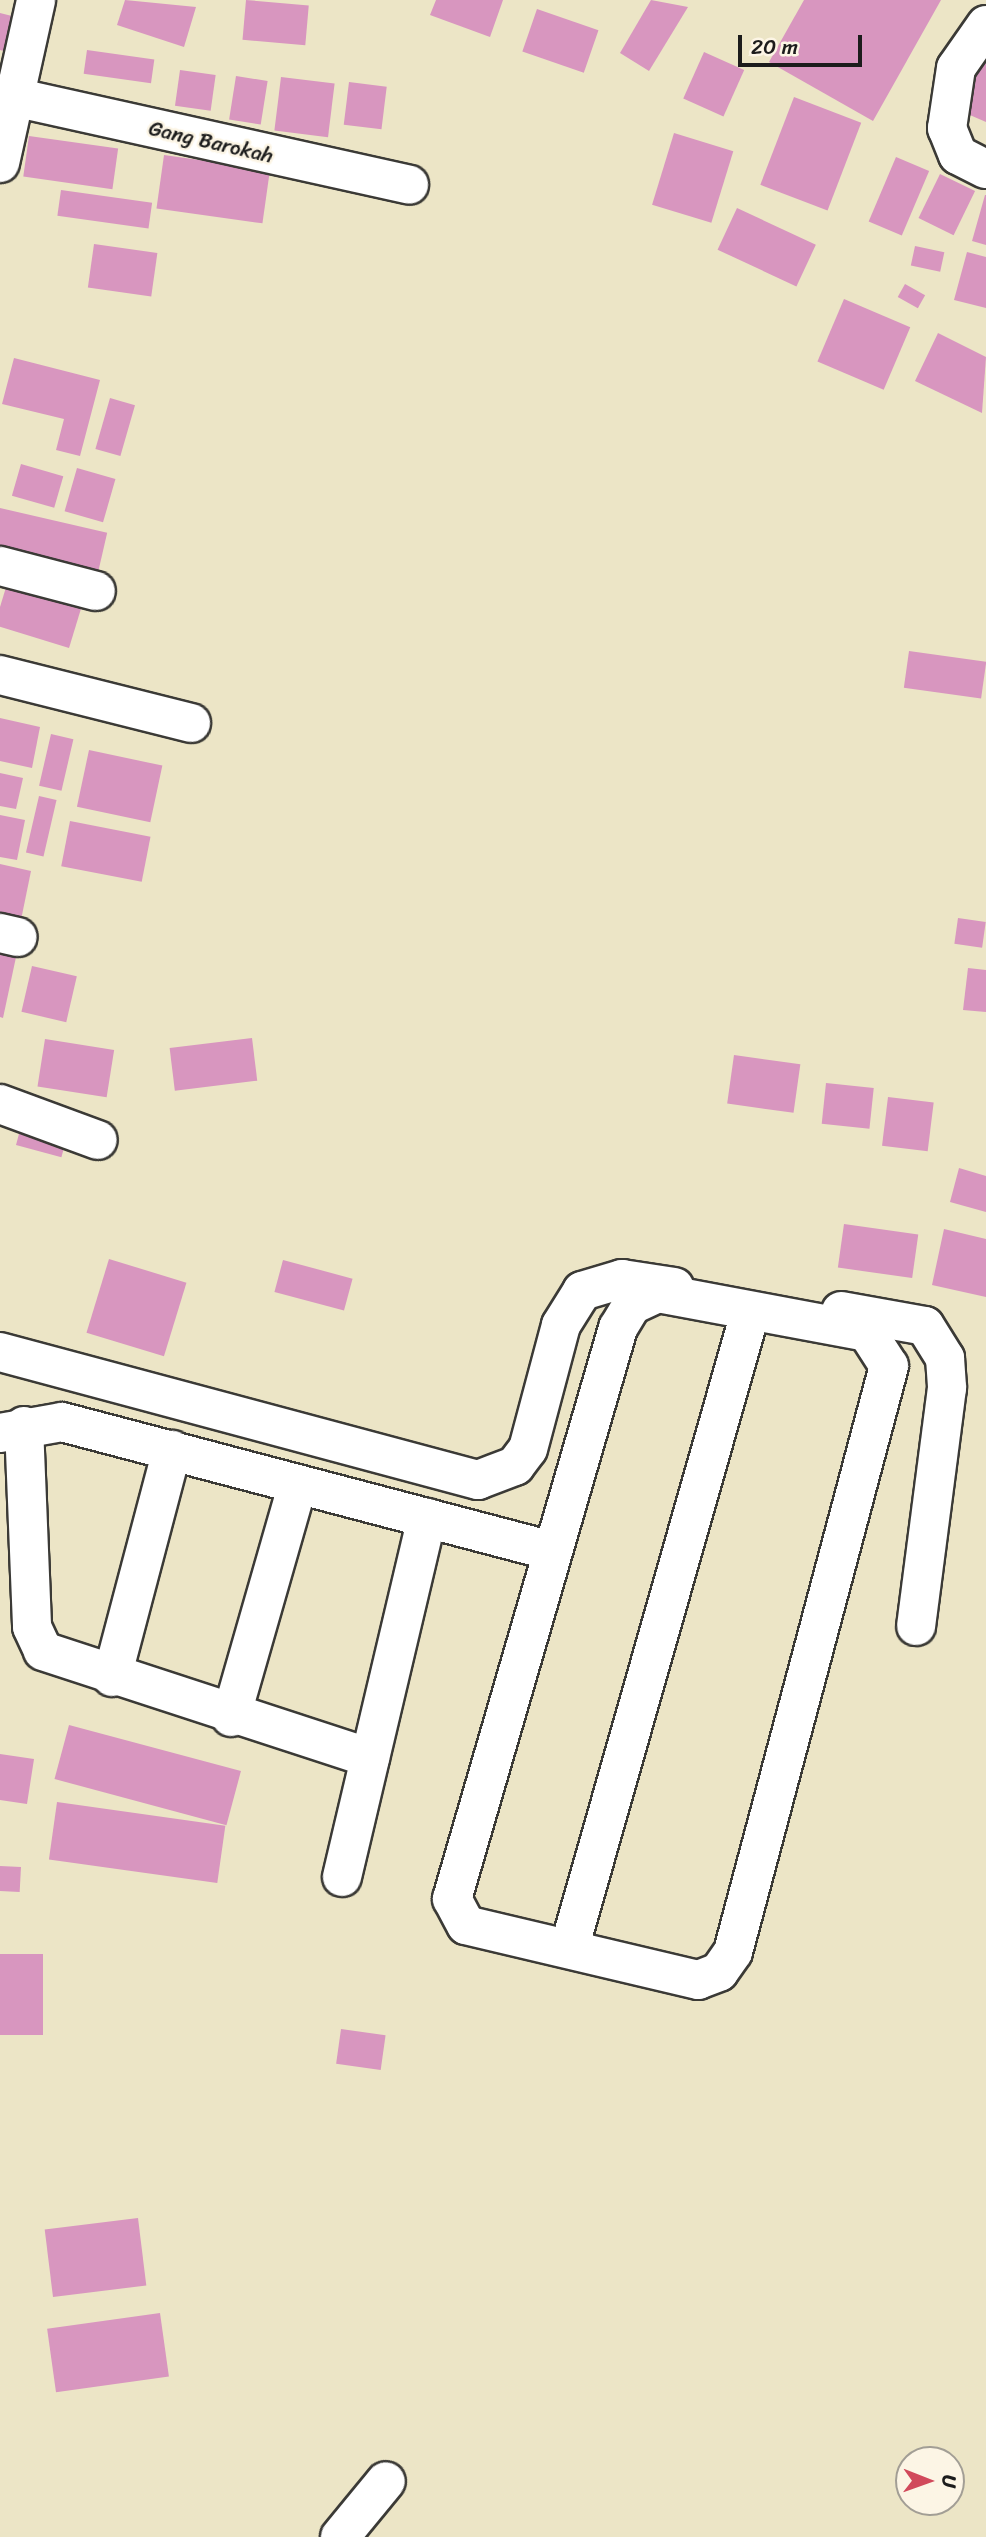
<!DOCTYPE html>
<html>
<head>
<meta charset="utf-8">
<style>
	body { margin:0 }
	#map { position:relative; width:986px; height:2537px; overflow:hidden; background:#ece5c6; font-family:Sriracha,sans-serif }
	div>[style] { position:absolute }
	.building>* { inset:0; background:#d896bf; transform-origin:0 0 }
	.roads { filter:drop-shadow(2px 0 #3b3a36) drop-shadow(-2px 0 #3b3a36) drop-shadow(0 2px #3b3a36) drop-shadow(0 -2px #3b3a36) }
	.minor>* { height:38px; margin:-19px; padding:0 19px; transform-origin:19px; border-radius:19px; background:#fff }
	span { translate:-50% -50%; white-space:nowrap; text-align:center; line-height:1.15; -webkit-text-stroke:5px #fcf5e5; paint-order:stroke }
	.street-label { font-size:21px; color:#1c1c1c }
	.north { position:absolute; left:895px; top:2446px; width:70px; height:70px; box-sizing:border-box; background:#fcf5e5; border:2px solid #a29e95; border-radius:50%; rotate:91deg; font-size:19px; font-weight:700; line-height:28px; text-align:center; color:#1c1c1c }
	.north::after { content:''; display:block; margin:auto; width:24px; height:32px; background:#d1495b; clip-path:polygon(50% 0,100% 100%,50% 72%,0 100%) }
	.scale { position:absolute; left:738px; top:35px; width:124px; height:32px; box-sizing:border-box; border:4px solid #1c1c1c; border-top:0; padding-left:9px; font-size:21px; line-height:24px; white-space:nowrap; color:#1c1c1c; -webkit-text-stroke:5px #fcf5e5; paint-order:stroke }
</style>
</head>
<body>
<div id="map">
	<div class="building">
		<div style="clip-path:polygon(125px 0,196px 7px,184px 47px,117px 25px)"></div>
		<div style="left:246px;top:0;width:63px;height:40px;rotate:5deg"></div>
		<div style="clip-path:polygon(436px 0,503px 0,490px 37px,430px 15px)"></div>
		<div style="clip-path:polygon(651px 0,688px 7px,649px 71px,620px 53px)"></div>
		<div style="clip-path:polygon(804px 0,941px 0,873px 121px,769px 62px)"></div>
		<div style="left:537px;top:9px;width:65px;height:45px;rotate:19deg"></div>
		<div style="clip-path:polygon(0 13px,20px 18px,11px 53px,0 50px)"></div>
		<div style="clip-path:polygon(986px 39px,986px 122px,956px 109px)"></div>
		<div style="left:87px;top:50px;width:68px;height:24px;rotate:8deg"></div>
		<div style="left:704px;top:52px;width:44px;height:51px;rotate:24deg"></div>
		<div style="left:180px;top:70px;width:36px;height:36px;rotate:8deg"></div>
		<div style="left:236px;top:76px;width:32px;height:44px;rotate:9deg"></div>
		<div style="left:281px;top:77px;width:54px;height:54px;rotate:7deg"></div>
		<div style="left:349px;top:82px;width:38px;height:43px;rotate:7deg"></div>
		<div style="left:794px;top:97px;width:72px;height:94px;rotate:21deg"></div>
		<div style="left:674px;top:133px;width:62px;height:75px;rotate:17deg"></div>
		<div style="left:29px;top:136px;width:90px;height:41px;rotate:8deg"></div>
		<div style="left:164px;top:155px;width:107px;height:54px;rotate:8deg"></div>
		<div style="left:896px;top:157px;width:36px;height:70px;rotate:23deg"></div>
		<div style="left:940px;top:174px;width:39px;height:49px;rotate:26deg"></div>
		<div style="left:61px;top:190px;width:92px;height:26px;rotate:8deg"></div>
		<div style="clip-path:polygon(985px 195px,986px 195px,986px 245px,972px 241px)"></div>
		<div style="left:737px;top:208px;width:87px;height:46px;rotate:25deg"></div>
		<div style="left:94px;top:244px;width:64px;height:44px;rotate:8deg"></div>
		<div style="left:915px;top:246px;width:30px;height:20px;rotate:12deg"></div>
		<div style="clip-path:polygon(967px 252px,986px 257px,986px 308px,954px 300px)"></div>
		<div style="left:905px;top:284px;width:23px;height:15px;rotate:29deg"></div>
		<div style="left:844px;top:299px;width:72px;height:68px;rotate:23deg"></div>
		<div style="clip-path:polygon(938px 333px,986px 357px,982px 413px,915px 381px)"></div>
		<div style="clip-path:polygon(14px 358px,100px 380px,80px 456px,56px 450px,64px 419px,2px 404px)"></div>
		<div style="left:110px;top:398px;width:26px;height:53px;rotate:16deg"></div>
		<div style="left:21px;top:464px;width:44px;height:33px;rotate:16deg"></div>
		<div style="left:77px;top:468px;width:40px;height:45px;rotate:16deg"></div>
		<div style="left:0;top:508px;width:110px;height:43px;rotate:13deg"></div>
		<div style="left:7px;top:584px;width:78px;height:43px;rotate:17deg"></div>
		<div style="left:909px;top:651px;width:78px;height:37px;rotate:8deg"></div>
		<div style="clip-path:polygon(0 718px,40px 727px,32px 768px,0 761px)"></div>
		<div style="left:51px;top:734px;width:23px;height:53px;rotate:13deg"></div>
		<div style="left:89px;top:750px;width:75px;height:58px;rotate:12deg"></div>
		<div style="clip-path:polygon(0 773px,23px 778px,16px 809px,0 806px)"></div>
		<div style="left:39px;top:796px;width:18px;height:58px;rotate:13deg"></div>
		<div style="clip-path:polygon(0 815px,25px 820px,17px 860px,0 857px)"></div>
		<div style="left:70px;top:821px;width:82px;height:46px;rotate:11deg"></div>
		<div style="clip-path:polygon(0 864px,31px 871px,21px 920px,0 915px)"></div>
		<div style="left:958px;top:918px;width:28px;height:26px;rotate:8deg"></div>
		<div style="clip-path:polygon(0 939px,19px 943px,3px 1018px,0 1017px)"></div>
		<div style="left:32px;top:966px;width:46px;height:47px;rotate:13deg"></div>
		<div style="clip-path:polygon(968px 968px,986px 970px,986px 1012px,963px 1010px)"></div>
		<div style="left:252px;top:1038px;width:43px;height:83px;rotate:83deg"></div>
		<div style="left:45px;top:1039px;width:70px;height:48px;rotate:9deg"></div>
		<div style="left:734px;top:1055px;width:67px;height:49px;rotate:8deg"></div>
		<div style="left:826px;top:1083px;width:48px;height:41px;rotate:6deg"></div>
		<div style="left:888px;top:1097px;width:46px;height:49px;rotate:7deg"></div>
		<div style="left:23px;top:1119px;width:47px;height:27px;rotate:15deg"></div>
		<div style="clip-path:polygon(959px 1168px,986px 1176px,986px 1212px,950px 1202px)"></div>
		<div style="left:844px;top:1224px;width:75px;height:44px;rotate:8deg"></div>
		<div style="clip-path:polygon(944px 1229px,986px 1239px,986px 1297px,932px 1285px)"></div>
		<div style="left:109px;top:1259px;width:81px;height:77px;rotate:17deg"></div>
		<div style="left:283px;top:1260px;width:72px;height:33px;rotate:15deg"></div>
		<div style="left:69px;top:1725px;width:178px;height:56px;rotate:15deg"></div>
		<div style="clip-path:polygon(0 1754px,34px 1759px,27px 1804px,0 1800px)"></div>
		<div style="left:57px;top:1802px;width:170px;height:58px;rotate:8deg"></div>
		<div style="left:0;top:1866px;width:21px;height:25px;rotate:3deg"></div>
		<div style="left:0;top:1954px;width:43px;height:81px"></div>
		<div style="left:341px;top:2029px;width:45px;height:35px;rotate:8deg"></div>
		<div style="left:138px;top:2218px;width:68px;height:94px;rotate:83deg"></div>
		<div style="left:160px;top:2313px;width:64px;height:114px;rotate:82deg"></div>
	</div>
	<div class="roads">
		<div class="minor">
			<div style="left:986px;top:25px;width:52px;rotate:124.9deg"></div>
			<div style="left:956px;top:68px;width:61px;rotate:98.5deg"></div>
			<div style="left:947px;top:128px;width:29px;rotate:68deg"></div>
			<div style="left:958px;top:155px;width:31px;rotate:27deg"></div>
			<div style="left:0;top:94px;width:419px;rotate:12.5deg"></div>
			<div style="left:0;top:163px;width:167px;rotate:-77.5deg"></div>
			<div style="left:0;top:566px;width:99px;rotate:14.6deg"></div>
			<div style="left:0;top:675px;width:197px;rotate:14.1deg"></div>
			<div style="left:0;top:933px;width:18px;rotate:13deg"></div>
			<div style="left:0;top:1104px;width:104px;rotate:20.2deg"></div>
			<div style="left:658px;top:1293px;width:213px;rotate:10.6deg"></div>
			<div style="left:867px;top:1332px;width:40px;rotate:57.1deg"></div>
			<div style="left:889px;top:1366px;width:606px;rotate:104.91deg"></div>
			<div style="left:733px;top:1952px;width:24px;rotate:125deg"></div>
			<div style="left:719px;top:1972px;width:22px;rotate:159deg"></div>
			<div style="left:698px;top:1980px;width:238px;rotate:-166.7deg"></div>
			<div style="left:466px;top:1925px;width:30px;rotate:-118deg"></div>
			<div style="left:452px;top:1899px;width:595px;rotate:-73.79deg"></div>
			<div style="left:618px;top:1328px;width:27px;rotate:-59deg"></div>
			<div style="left:632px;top:1305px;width:29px;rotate:-25deg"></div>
			<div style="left:841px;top:1311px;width:85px;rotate:10.1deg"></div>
			<div style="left:925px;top:1326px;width:38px;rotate:58deg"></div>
			<div style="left:945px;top:1358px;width:30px;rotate:86deg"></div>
			<div style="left:947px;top:1388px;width:240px;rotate:97.4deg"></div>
			<div style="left:0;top:1352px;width:495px;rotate:15deg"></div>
			<div style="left:478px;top:1480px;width:40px;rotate:-21deg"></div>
			<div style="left:515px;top:1466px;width:21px;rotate:-53deg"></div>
			<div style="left:528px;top:1449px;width:128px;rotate:-75.1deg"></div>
			<div style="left:561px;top:1325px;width:40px;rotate:-58deg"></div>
			<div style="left:582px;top:1291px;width:42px;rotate:-16.7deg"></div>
			<div style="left:622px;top:1279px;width:53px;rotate:8.7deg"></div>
			<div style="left:24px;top:1426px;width:201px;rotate:87.7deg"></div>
			<div style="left:32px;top:1627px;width:26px;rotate:65deg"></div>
			<div style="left:43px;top:1651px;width:344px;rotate:18.1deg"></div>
			<div style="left:0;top:1433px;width:63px;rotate:-10.1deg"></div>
			<div style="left:62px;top:1422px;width:507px;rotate:14.75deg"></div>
			<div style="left:112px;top:1677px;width:235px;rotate:-75.2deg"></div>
			<div style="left:231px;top:1717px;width:242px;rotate:-74deg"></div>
			<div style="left:342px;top:1877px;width:369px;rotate:-76.7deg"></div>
			<div style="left:569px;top:1949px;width:661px;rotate:-74.11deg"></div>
			<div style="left:340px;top:2537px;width:72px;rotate:-50.6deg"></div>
		</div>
	</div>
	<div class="street-label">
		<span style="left:211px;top:142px;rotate:13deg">Gang Barokah</span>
	</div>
	<div class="north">U</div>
	<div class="scale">20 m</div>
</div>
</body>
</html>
